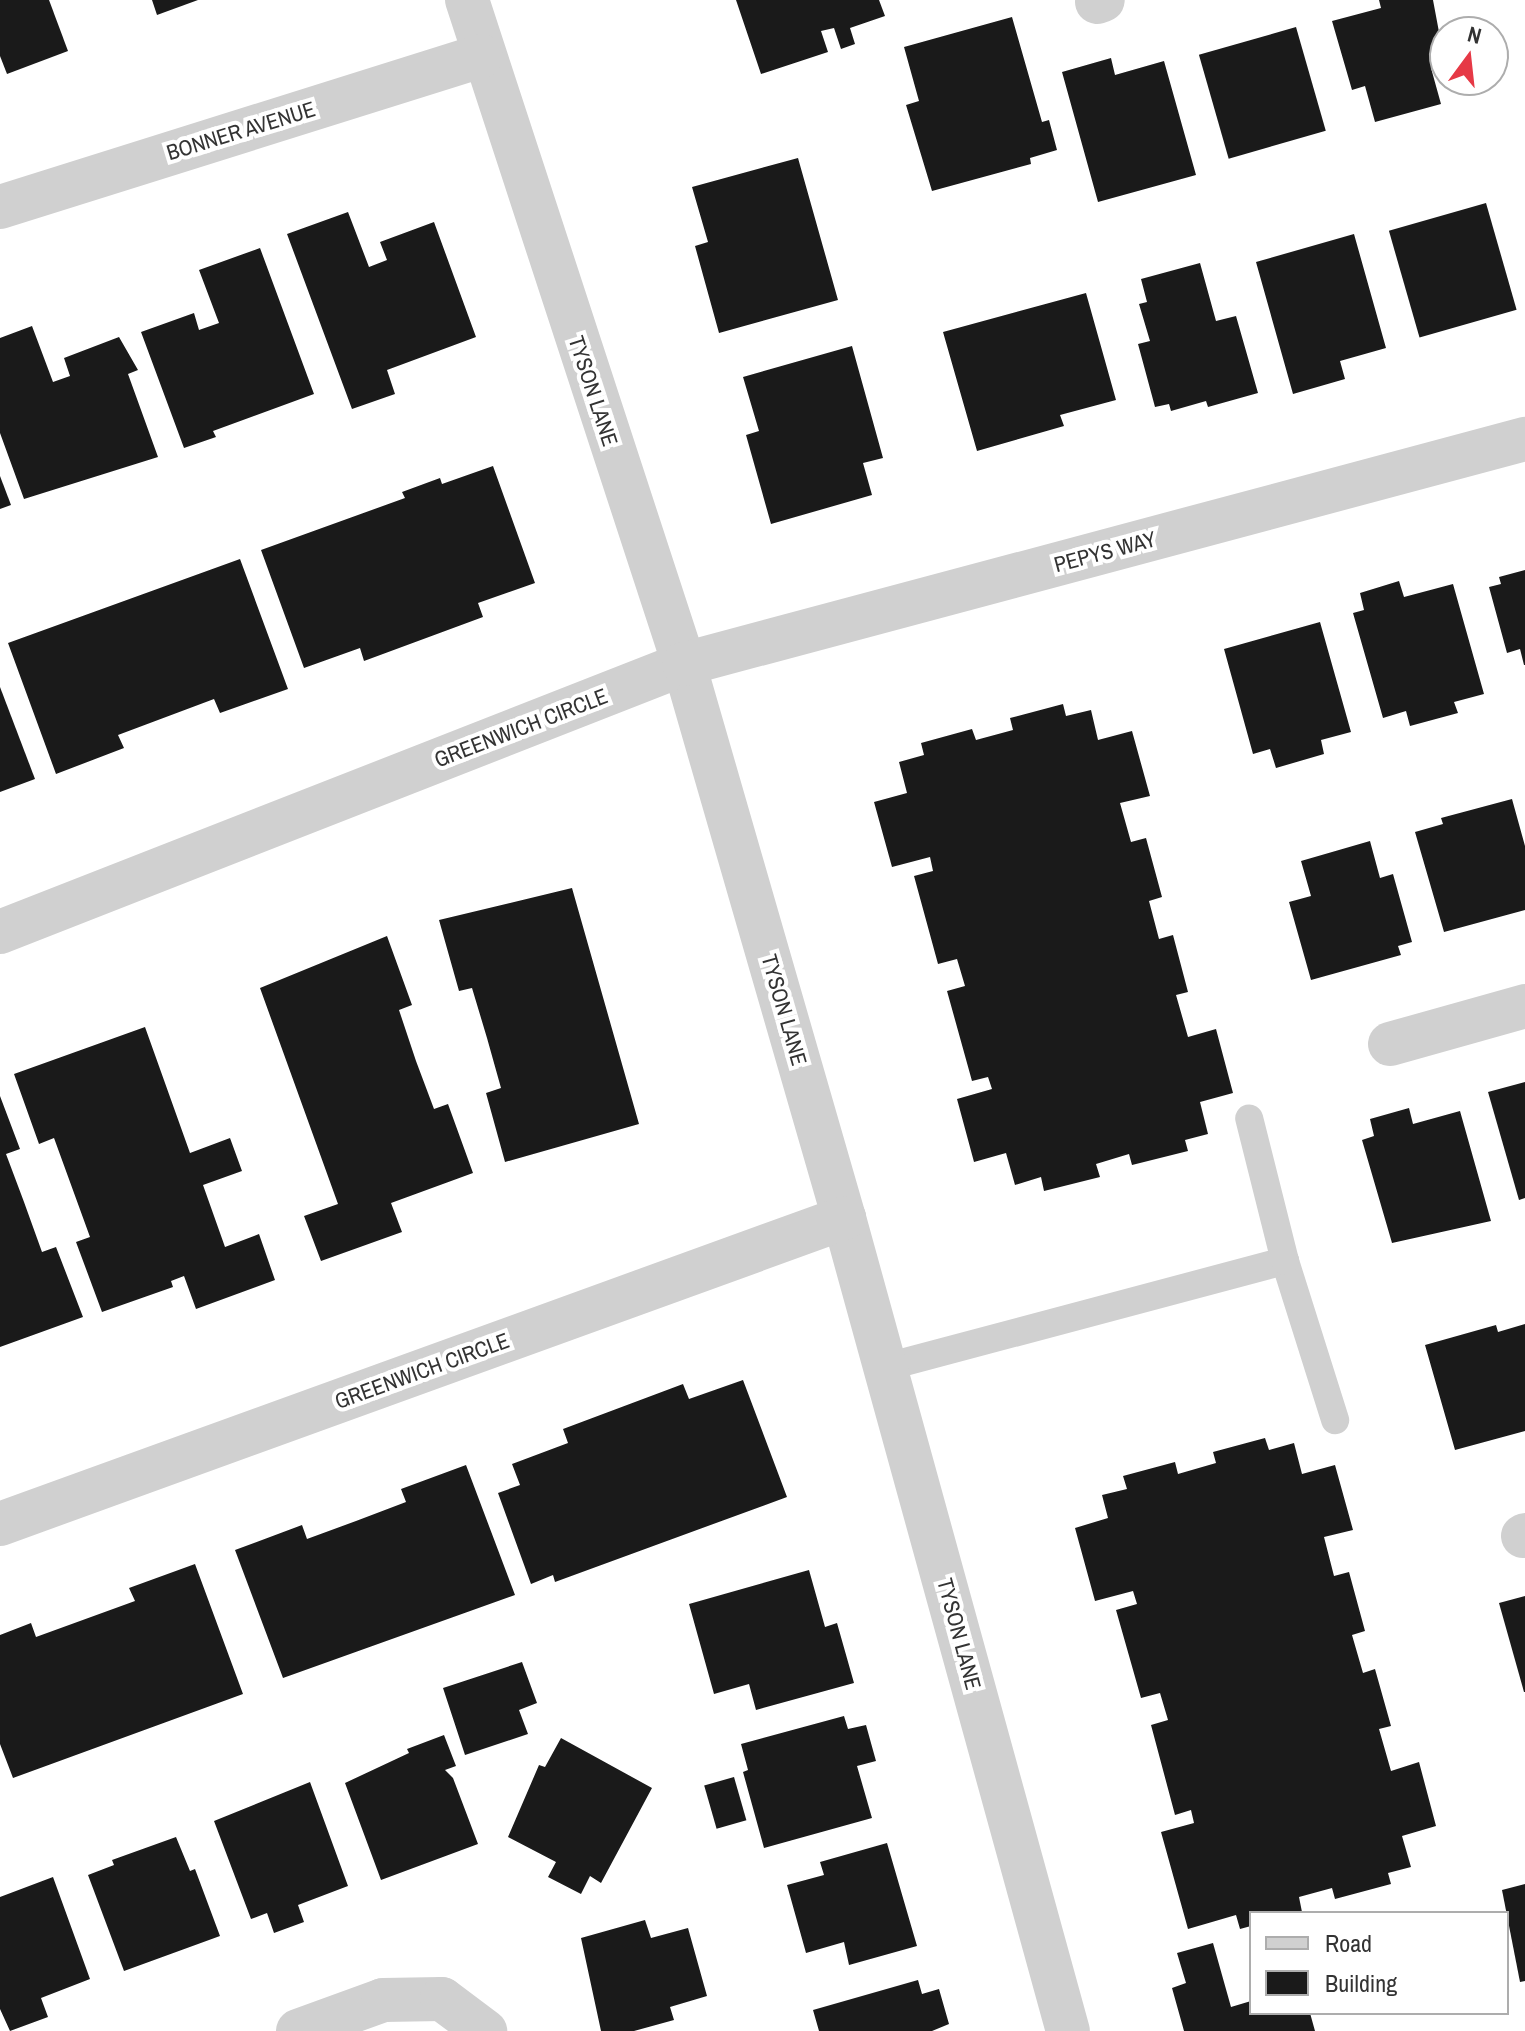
<!DOCTYPE html>
<html>
<head>
<meta charset="utf-8">
<style>
	body { margin:0 }
	#map { position:relative; width:1525px; height:2031px; overflow:hidden; background:#fff; font-family:"Archivo Narrow",sans-serif }
	div>[style] { position:absolute }
	.building>* { inset:0; background:#1a1a1a; transform-origin:0 0 }
	.service>* { height:28px; margin:-14px; padding:0 14px; transform-origin:14px; border-radius:14px; background:#d0d0d0 }
	.minor>* { height:44px; margin:-22px; padding:0 22px; transform-origin:22px; border-radius:22px; background:#d0d0d0 }
	span { translate:-50% -50%; white-space:nowrap; text-align:center; line-height:1.15; -webkit-text-stroke:8px #fff; paint-order:stroke }
	.street-label { font-size:22px; color:#333 }
	.legend { position:absolute; left:1249px; top:1911px; width:260px; height:104px; box-sizing:border-box; background:#fff; border:2px solid #adadad; margin:0; padding:10px 14px; list-style:none; font-size:24px; color:#333 }
	.legend li { display:flex; align-items:center; gap:16px; height:40px }
	.legend b { width:40px; border:2px solid #adadad }
	.north { position:absolute; left:1429px; top:16px; width:80px; height:80px; box-sizing:border-box; background:#fff; border:2px solid #adadad; border-radius:50%; rotate:15deg; font-size:22px; font-weight:700; line-height:32px; text-align:center; color:#333 }
	.north::after { content:''; display:block; margin:auto; width:28px; height:36px; background:#e63946; clip-path:polygon(50% 0,100% 100%,50% 72%,0 100%) }
</style>
</head>
<body>
<div id="map">
	<div class="building">
		<div style="clip-path:polygon(0 0,49px 0,68px 51px,7px 74px,0 56px)"></div>
		<div style="clip-path:polygon(152px 0,198px 0,157px 15px)"></div>
		<div style="clip-path:polygon(736px 0,879px 0,885px 16px,850px 28px,855px 44px,841px 49px,834px 28px,821px 31px,828px 52px,761px 74px)"></div>
		<div style="clip-path:polygon(1379px 0,1433px 0,1445px 64px,1431px 68px,1441px 104px,1375px 122px,1365px 86px,1352px 90px,1332px 21px,1381px 8px)"></div>
		<div style="clip-path:polygon(1012px 17px,1042px 122px,1049px 120px,1057px 150px,1030px 158px,1031px 164px,932px 191px,906px 105px,919px 101px,904px 47px)"></div>
		<div style="left:1296px;top:27px;width:108px;height:101px;rotate:74deg"></div>
		<div style="clip-path:polygon(1111px 58px,1115px 75px,1164px 61px,1196px 175px,1098px 202px,1062px 72px)"></div>
		<div style="clip-path:polygon(798px 158px,838px 300px,719px 333px,695px 246px,708px 242px,692px 187px)"></div>
		<div style="left:1486px;top:203px;width:111px;height:101px;rotate:74deg"></div>
		<div style="clip-path:polygon(348px 212px,369px 267px,387px 260px,380px 242px,434px 222px,476px 337px,387px 370px,395px 394px,352px 409px,287px 234px)"></div>
		<div style="clip-path:polygon(1354px 234px,1386px 348px,1340px 361px,1345px 379px,1293px 394px,1256px 262px)"></div>
		<div style="clip-path:polygon(260px 248px,314px 394px,213px 431px,216px 437px,184px 448px,141px 332px,194px 313px,199px 330px,219px 323px,199px 270px)"></div>
		<div style="clip-path:polygon(1200px 263px,1216px 321px,1236px 316px,1258px 393px,1208px 407px,1206px 401px,1171px 411px,1169px 404px,1155px 407px,1138px 344px,1150px 341px,1139px 304px,1147px 302px,1141px 279px)"></div>
		<div style="clip-path:polygon(1086px 293px,1116px 400px,1060px 415px,1064px 426px,977px 451px,943px 332px)"></div>
		<div style="clip-path:polygon(32px 326px,53px 382px,70px 376px,64px 358px,119px 337px,138px 370px,128px 374px,158px 457px,24px 499px,0 433px,0 338px)"></div>
		<div style="clip-path:polygon(852px 346px,883px 458px,863px 463px,872px 495px,771px 524px,746px 435px,759px 431px,743px 377px)"></div>
		<div style="clip-path:polygon(493px 466px,535px 583px,478px 603px,483px 617px,364px 661px,360px 648px,304px 668px,261px 550px,405px 498px,402px 492px,440px 478px,442px 484px)"></div>
		<div style="clip-path:polygon(0 476px,11px 505px,0 509px)"></div>
		<div style="clip-path:polygon(240px 559px,288px 689px,220px 713px,214px 699px,118px 735px,124px 748px,56px 774px,8px 643px)"></div>
		<div style="clip-path:polygon(1525px 570px,1525px 665px,1524px 665px,1520px 649px,1507px 653px,1489px 587px,1501px 584px,1499px 577px)"></div>
		<div style="clip-path:polygon(1399px 581px,1404px 597px,1453px 584px,1484px 694px,1454px 702px,1458px 713px,1410px 726px,1406px 711px,1383px 718px,1353px 613px,1364px 610px,1360px 593px)"></div>
		<div style="clip-path:polygon(1320px 622px,1351px 732px,1321px 740px,1324px 754px,1276px 768px,1270px 749px,1253px 754px,1224px 649px)"></div>
		<div style="clip-path:polygon(0 687px,35px 779px,0 792px)"></div>
		<div style="clip-path:polygon(1063px 704px,1066px 716px,1091px 710px,1098px 740px,1132px 731px,1150px 796px,1120px 803px,1131px 842px,1146px 838px,1162px 897px,1149px 901px,1159px 939px,1173px 935px,1188px 992px,1176px 995px,1188px 1037px,1216px 1029px,1233px 1093px,1200px 1102px,1208px 1134px,1185px 1140px,1188px 1151px,1132px 1165px,1129px 1154px,1096px 1164px,1100px 1177px,1044px 1191px,1041px 1177px,1015px 1185px,1006px 1153px,974px 1162px,957px 1099px,992px 1089px,988px 1077px,972px 1081px,947px 991px,965px 986px,957px 959px,938px 964px,914px 876px,933px 871px,930px 857px,892px 867px,874px 802px,907px 793px,899px 762px,924px 755px,921px 743px,972px 729px,976px 740px,1013px 730px,1010px 718px)"></div>
		<div style="clip-path:polygon(1512px 799px,1525px 846px,1525px 910px,1444px 932px,1415px 832px,1443px 824px,1441px 818px)"></div>
		<div style="clip-path:polygon(1370px 841px,1380px 878px,1393px 874px,1412px 942px,1398px 946px,1401px 955px,1311px 980px,1289px 902px,1311px 896px,1301px 861px)"></div>
		<div style="clip-path:polygon(572px 888px,639px 1124px,505px 1162px,486px 1093px,501px 1088px,487px 1038px,472px 988px,459px 991px,439px 920px)"></div>
		<div style="clip-path:polygon(387px 936px,412px 1005px,399px 1010px,416px 1061px,434px 1109px,448px 1104px,473px 1173px,391px 1203px,402px 1232px,321px 1261px,304px 1216px,338px 1204px,260px 988px)"></div>
		<div style="clip-path:polygon(145px 1027px,190px 1153px,230px 1138px,242px 1171px,203px 1185px,225px 1247px,259px 1234px,275px 1280px,196px 1309px,184px 1276px,171px 1281px,173px 1287px,102px 1312px,76px 1242px,90px 1237px,54px 1138px,39px 1144px,14px 1074px)"></div>
		<div style="clip-path:polygon(1525px 1082px,1525px 1198px,1519px 1200px,1488px 1092px)"></div>
		<div style="clip-path:polygon(0 1096px,20px 1149px,6px 1154px,24px 1202px,42px 1252px,56px 1247px,83px 1317px,0 1347px)"></div>
		<div style="clip-path:polygon(1409px 1108px,1413px 1124px,1460px 1111px,1491px 1221px,1392px 1243px,1362px 1140px,1374px 1136px,1370px 1119px)"></div>
		<div style="clip-path:polygon(1525px 1324px,1525px 1431px,1455px 1450px,1425px 1345px,1496px 1325px,1498px 1332px)"></div>
		<div style="clip-path:polygon(743px 1380px,787px 1497px,555px 1582px,553px 1575px,531px 1584px,498px 1493px,520px 1485px,512px 1464px,568px 1443px,563px 1429px,683px 1384px,689px 1399px)"></div>
		<div style="clip-path:polygon(1265px 1438px,1269px 1450px,1294px 1443px,1302px 1474px,1335px 1465px,1353px 1530px,1324px 1537px,1334px 1576px,1349px 1572px,1365px 1631px,1352px 1635px,1363px 1673px,1375px 1669px,1391px 1726px,1379px 1729px,1391px 1771px,1419px 1762px,1436px 1826px,1402px 1836px,1411px 1867px,1388px 1873px,1391px 1884px,1335px 1899px,1332px 1888px,1299px 1897px,1302px 1912px,1251px 1913px,1251px 1926px,1240px 1929px,1236px 1915px,1188px 1929px,1161px 1832px,1194px 1823px,1191px 1810px,1175px 1815px,1151px 1725px,1168px 1720px,1160px 1693px,1141px 1698px,1116px 1610px,1137px 1604px,1133px 1591px,1095px 1601px,1075px 1528px,1108px 1518px,1102px 1495px,1127px 1489px,1123px 1476px,1175px 1462px,1178px 1474px,1216px 1463px,1213px 1452px)"></div>
		<div style="clip-path:polygon(466px 1465px,515px 1595px,283px 1678px,235px 1550px,302px 1525px,307px 1539px,356px 1521px,406px 1502px,401px 1489px)"></div>
		<div style="clip-path:polygon(195px 1564px,243px 1694px,13px 1778px,0 1744px,0 1635px,31px 1623px,36px 1637px,135px 1601px,129px 1588px)"></div>
		<div style="clip-path:polygon(809px 1570px,825px 1627px,837px 1623px,854px 1683px,756px 1710px,749px 1684px,714px 1694px,689px 1604px)"></div>
		<div style="clip-path:polygon(1525px 1596px,1525px 1692px,1524px 1692px,1499px 1603px)"></div>
		<div style="clip-path:polygon(522px 1662px,537px 1703px,519px 1710px,528px 1734px,465px 1755px,443px 1688px)"></div>
		<div style="clip-path:polygon(844px 1716px,848px 1729px,866px 1725px,876px 1761px,857px 1766px,872px 1818px,764px 1848px,743px 1772px,748px 1770px,741px 1744px)"></div>
		<div style="clip-path:polygon(444px 1735px,456px 1766px,445px 1770px,453px 1778px,478px 1844px,381px 1880px,345px 1783px,409px 1753px,407px 1749px)"></div>
		<div style="clip-path:polygon(561px 1738px,652px 1788px,601px 1883px,590px 1876px,581px 1894px,548px 1877px,556px 1862px,508px 1837px,539px 1765px,545px 1767px)"></div>
		<div style="left:734px;top:1777px;width:45px;height:31px;rotate:74deg"></div>
		<div style="clip-path:polygon(310px 1782px,348px 1886px,298px 1905px,304px 1922px,274px 1933px,267px 1913px,251px 1919px,214px 1821px)"></div>
		<div style="clip-path:polygon(176px 1837px,190px 1871px,195px 1869px,220px 1936px,124px 1971px,88px 1875px,114px 1865px,112px 1860px)"></div>
		<div style="clip-path:polygon(887px 1843px,917px 1946px,849px 1965px,844px 1942px,806px 1953px,787px 1885px,824px 1875px,820px 1862px)"></div>
		<div style="clip-path:polygon(53px 1877px,90px 1979px,41px 1998px,48px 2017px,10px 2031px,0 2009px,0 1897px)"></div>
		<div style="clip-path:polygon(1525px 1884px,1525px 1981px,1520px 1982px,1502px 1890px)"></div>
		<div style="clip-path:polygon(645px 1920px,651px 1938px,688px 1928px,707px 1996px,670px 2007px,674px 2020px,634px 2031px,601px 2031px,581px 1938px)"></div>
		<div style="clip-path:polygon(1213px 1943px,1231px 2007px,1251px 2001px,1251px 2013px,1310px 2013px,1315px 2031px,1184px 2031px,1172px 1988px,1186px 1983px,1177px 1953px)"></div>
		<div style="clip-path:polygon(918px 1980px,922px 1994px,939px 1989px,949px 2024px,932px 2031px,819px 2031px,813px 2010px)"></div>
	</div>
	<div class="service">
		<div style="left:1285px;top:1261px;width:167px;rotate:72.5deg"></div>
		<div style="left:886px;top:1367px;width:413px;rotate:-14.9deg"></div>
		<div style="left:1285px;top:1261px;width:147px;rotate:-104.1deg"></div>
	</div>
	<div class="minor">
		<div style="left:467px;top:0;width:699px;rotate:71.9deg"></div>
		<div style="left:684px;top:664px;width:577px;rotate:73.89deg"></div>
		<div style="left:844px;top:1218px;width:843px;rotate:74.6deg"></div>
		<div style="left:1097px;top:2px;width:6px;rotate:-18deg"></div>
		<div style="left:0;top:207px;width:504px;rotate:-17.43deg"></div>
		<div style="left:0;top:932px;width:735px;rotate:-21.4deg"></div>
		<div style="left:684px;top:664px;width:871px;rotate:-14.98deg"></div>
		<div style="left:1390px;top:1044px;width:140px;rotate:-15.7deg"></div>
		<div style="left:0;top:1524px;width:898px;rotate:-19.93deg"></div>
		<div style="left:1523px;top:1536px;width:2px;rotate:-27deg"></div>
		<div style="left:298px;top:2031px;width:90px;rotate:-20deg"></div>
		<div style="left:383px;top:2000px;width:59px;rotate:-1deg"></div>
		<div style="left:442px;top:1999px;width:54px;rotate:36.7deg"></div>
	</div>
	<div class="street-label">
		<span style="left:241px;top:131px;rotate:-17deg">BONNER AVENUE</span>
		<span style="left:593px;top:391px;rotate:72deg">TYSON LANE</span>
		<span style="left:1105px;top:552px;rotate:-15deg">PEPYS WAY</span>
		<span style="left:521px;top:728px;rotate:-21deg">GREENWICH CIRCLE</span>
		<span style="left:784px;top:1010px;rotate:74deg">TYSON LANE</span>
		<span style="left:422px;top:1371px;rotate:-20deg">GREENWICH CIRCLE</span>
		<span style="left:959px;top:1634px;rotate:75deg">TYSON LANE</span>
	</div>
	<ul class="legend">
	<li><b style="height:10px;background:#d0d0d0"></b>Road</li>
	<li><b style="height:22px;background:#1a1a1a"></b>Building</li>
	</ul>
	<div class="north">N</div>
</div>
</body>
</html>
